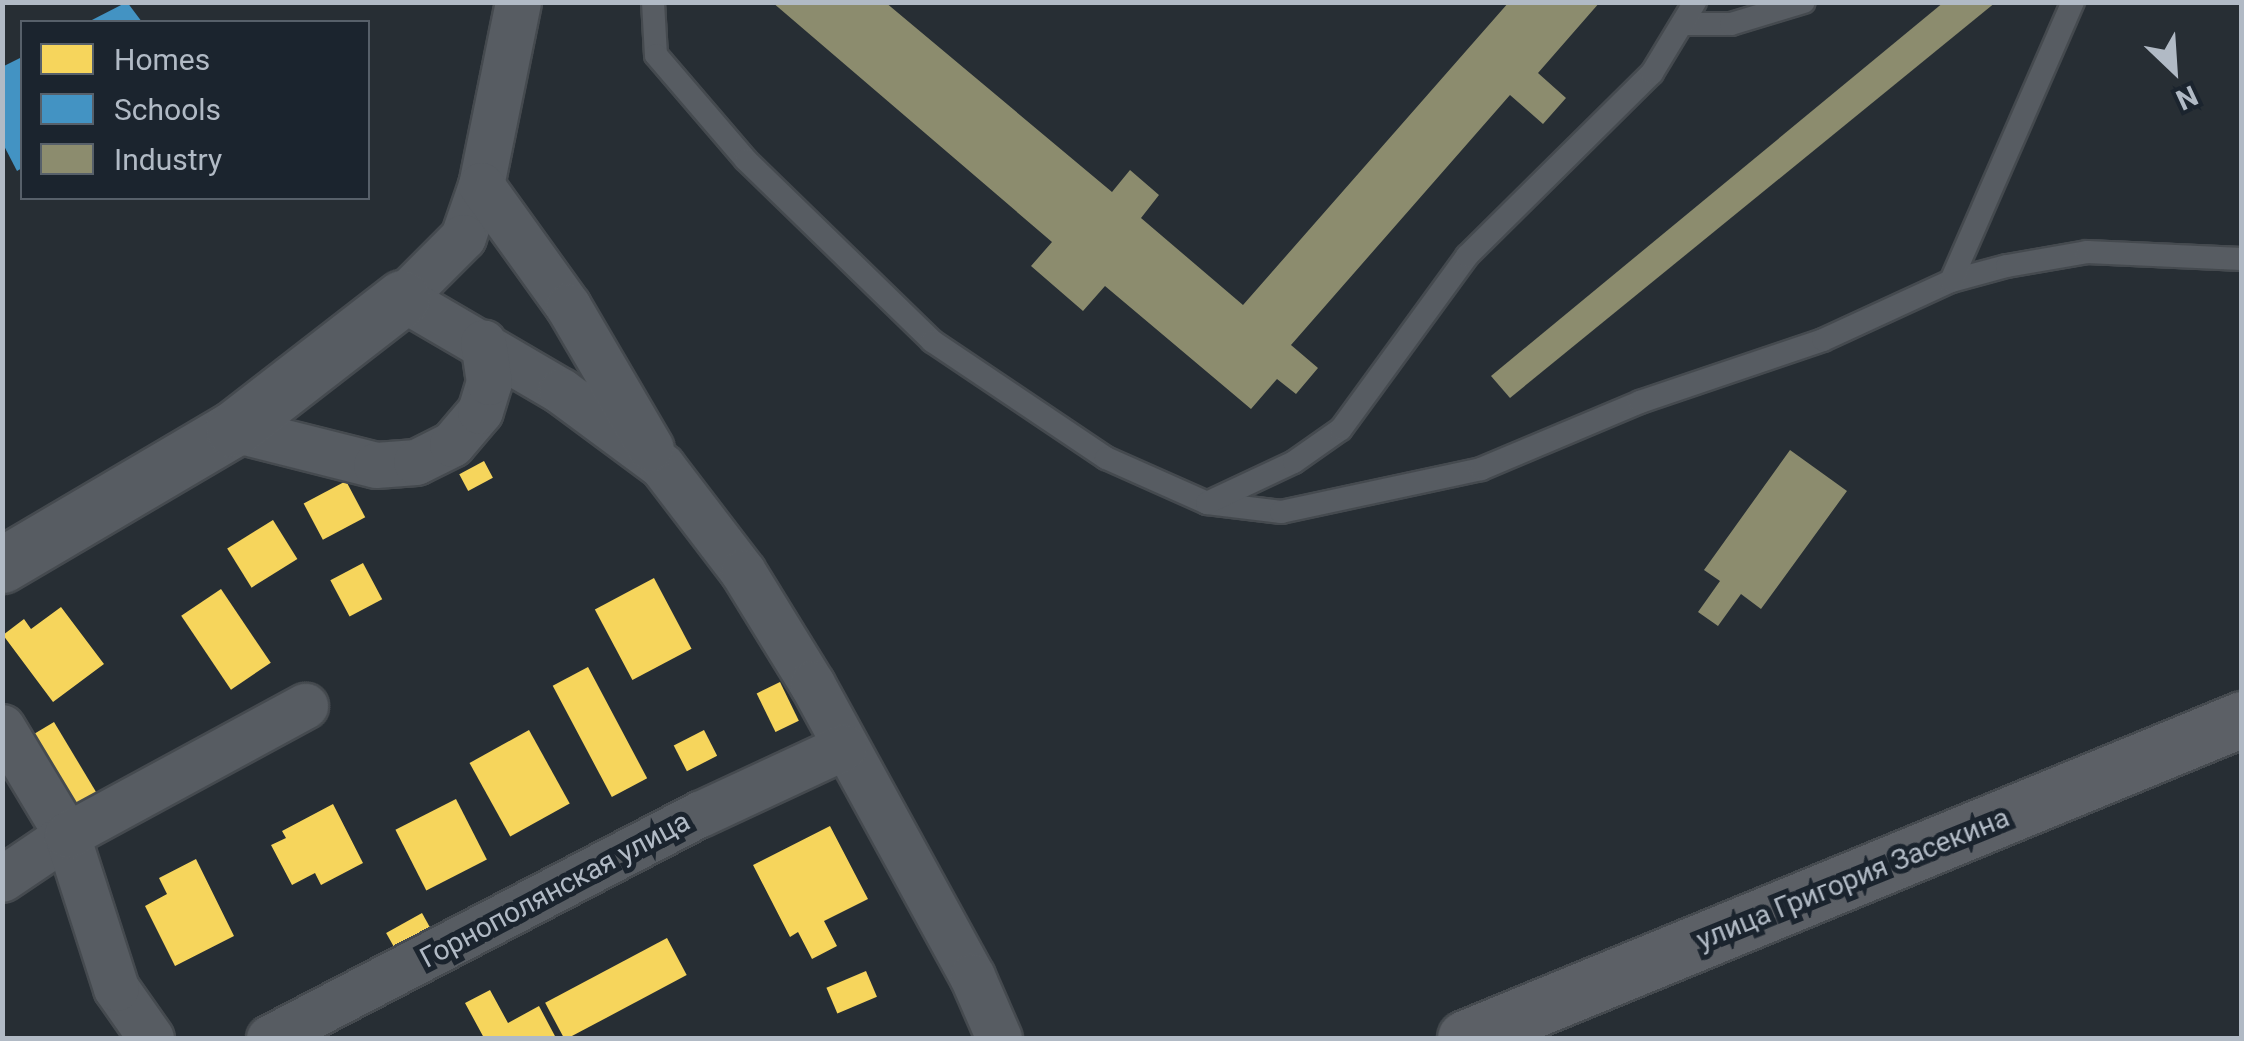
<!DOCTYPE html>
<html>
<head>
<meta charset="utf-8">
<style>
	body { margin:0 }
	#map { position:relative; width:2244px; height:1041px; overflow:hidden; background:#272e34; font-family:Roboto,sans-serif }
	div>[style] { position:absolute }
	.homes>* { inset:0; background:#f6d55c; transform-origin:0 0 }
	.schools>* { inset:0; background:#4393c3 }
	.industry>* { inset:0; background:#8c8c6e }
	.roads { filter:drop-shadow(2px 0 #454a4f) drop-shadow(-2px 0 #454a4f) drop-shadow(0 2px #454a4f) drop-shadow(0 -2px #454a4f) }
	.service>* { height:22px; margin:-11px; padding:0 11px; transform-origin:11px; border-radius:11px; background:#575c62 }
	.minor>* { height:45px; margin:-22.5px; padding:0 22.5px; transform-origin:22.5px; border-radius:22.5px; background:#575c62 }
	.tertiary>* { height:55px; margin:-27.5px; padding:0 27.5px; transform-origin:27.5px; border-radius:27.5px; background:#575c62 }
	.secondary>* { height:55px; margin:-27.5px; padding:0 27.5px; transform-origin:27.5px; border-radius:27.5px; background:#5c6066 }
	span { translate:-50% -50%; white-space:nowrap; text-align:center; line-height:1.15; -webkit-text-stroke:10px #1b242e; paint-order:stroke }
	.street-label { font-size:28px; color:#b1bac5 }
	.frame { position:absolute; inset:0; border:5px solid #b1bac5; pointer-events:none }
	.legend { position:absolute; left:20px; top:20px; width:350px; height:180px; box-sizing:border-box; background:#1b242e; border:2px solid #57606a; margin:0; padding:12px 18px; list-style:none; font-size:30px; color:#b1bac5 }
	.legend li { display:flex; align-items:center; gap:20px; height:50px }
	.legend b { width:50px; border:2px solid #57606a }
	.north { position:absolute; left:2124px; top:20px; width:100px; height:100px; -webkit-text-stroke:8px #1b242e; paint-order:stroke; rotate:155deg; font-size:28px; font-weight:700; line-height:40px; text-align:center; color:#b1bac5 }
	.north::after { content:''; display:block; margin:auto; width:35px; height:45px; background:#b1bac5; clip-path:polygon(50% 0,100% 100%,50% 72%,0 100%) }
</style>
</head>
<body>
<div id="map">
	<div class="homes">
		<div style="left:484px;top:461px;width:19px;height:28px;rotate:62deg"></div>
		<div style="left:346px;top:481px;width:41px;height:48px;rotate:62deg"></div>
		<div style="left:273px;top:520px;width:46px;height:54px;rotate:58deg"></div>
		<div style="left:363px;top:563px;width:41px;height:37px;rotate:62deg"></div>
		<div style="left:654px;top:578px;width:80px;height:67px;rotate:62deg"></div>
		<div style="left:221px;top:589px;width:89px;height:48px;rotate:56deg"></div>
		<div style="clip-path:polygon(61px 607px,104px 664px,53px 702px,3px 635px,24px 619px,31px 629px)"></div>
		<div style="left:588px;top:667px;width:126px;height:40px;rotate:62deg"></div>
		<div style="left:780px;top:682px;width:43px;height:26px;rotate:64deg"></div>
		<div style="left:54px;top:722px;width:89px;height:38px;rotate:59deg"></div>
		<div style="left:529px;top:730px;width:84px;height:68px;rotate:61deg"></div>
		<div style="left:704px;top:730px;width:29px;height:34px;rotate:63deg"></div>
		<div style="left:456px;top:799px;width:68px;height:68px;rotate:63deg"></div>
		<div style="clip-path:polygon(333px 804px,363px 863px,321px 885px,315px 873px,292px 885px,271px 845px,286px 838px,282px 831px)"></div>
		<div style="clip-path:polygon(830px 826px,868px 899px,824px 921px,837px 946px,812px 959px,798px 932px,790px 937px,753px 865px)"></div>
		<div style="clip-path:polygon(196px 859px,234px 936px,175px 966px,145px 906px,167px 894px,159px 878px)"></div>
		<div style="left:422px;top:913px;width:18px;height:41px;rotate:61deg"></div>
		<div style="left:667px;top:938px;width:42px;height:138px;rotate:62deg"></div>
		<div style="left:866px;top:971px;width:28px;height:43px;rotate:67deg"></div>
		<div style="clip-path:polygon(490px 990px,508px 1023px,539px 1006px,556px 1038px,484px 1038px,465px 1003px)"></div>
	</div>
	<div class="schools">
		<div style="clip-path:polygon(127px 2px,142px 22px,88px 22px)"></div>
		<div style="clip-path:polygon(22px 57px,22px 168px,17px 171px,2px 142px,2px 67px)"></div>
	</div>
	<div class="industry">
		<div style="clip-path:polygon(772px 2px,885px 2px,1112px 192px,1130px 170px,1159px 195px,1141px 218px,1243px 305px,1509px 2px,1600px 2px,1538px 73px,1566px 98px,1543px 124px,1510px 95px,1291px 345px,1318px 368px,1296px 394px,1277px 379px,1251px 409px,1105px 286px,1083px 311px,1031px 266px,1052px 242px)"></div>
		<div style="clip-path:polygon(1944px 2px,1996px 2px,1510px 398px,1491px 376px)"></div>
		<div style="clip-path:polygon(1790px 450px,1847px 491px,1761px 609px,1741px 594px,1718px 626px,1698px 612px,1720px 581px,1704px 570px)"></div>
	</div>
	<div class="roads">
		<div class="service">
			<div style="left:653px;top:2px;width:53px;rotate:86.8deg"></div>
			<div style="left:656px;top:55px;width:138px;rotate:49.4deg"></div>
			<div style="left:746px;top:160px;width:260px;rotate:44.2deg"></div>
			<div style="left:932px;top:341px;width:210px;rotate:33.9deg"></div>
			<div style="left:1106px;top:458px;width:111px;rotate:24deg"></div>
			<div style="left:1207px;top:503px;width:75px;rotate:6.9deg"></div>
			<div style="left:1281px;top:512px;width:205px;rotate:-12.1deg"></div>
			<div style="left:1481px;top:469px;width:173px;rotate:-22.8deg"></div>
			<div style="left:1640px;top:402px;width:193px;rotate:-18.7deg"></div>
			<div style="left:1823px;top:340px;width:141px;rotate:-24.7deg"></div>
			<div style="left:1951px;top:281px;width:58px;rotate:-15deg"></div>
			<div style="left:2007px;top:266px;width:81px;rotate:-9.9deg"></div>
			<div style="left:2087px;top:252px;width:155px;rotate:2.6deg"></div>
			<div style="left:1686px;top:24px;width:45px"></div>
			<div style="left:1731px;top:24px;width:76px;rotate:-16.8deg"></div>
			<div style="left:1951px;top:281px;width:305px;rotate:-66.4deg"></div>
			<div style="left:1207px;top:503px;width:96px;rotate:-25.2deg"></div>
			<div style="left:1294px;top:462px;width:57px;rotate:-35.1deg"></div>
			<div style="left:1341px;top:429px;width:214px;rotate:-53.9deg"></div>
			<div style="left:1467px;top:256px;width:260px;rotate:-44.7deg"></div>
			<div style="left:1652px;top:73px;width:83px;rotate:-58.8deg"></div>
		</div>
		<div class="minor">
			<div style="left:518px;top:2px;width:187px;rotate:101.4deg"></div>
			<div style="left:481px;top:185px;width:55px;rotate:109.1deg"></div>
			<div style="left:463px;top:237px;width:86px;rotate:135deg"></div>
			<div style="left:402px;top:298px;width:184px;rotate:30.3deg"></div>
			<div style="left:561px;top:391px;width:126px;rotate:36.6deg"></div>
			<div style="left:662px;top:466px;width:133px;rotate:52.6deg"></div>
			<div style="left:743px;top:572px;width:132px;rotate:58.4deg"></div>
			<div style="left:812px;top:684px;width:333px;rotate:61.3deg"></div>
			<div style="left:972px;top:976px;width:68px;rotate:66.5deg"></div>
			<div style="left:481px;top:185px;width:149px;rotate:54.3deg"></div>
			<div style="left:568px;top:306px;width:164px;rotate:59.7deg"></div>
			<div style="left:233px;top:429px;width:147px;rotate:14.1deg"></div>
			<div style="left:376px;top:465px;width:40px;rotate:-4.3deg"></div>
			<div style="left:416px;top:462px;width:40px;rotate:-26.6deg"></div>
			<div style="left:452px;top:444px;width:43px;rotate:-49.7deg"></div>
			<div style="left:480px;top:411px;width:30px;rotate:-73deg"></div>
			<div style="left:489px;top:382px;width:40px;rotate:-98.5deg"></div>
			<div style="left:2px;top:727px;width:126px;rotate:59deg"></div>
			<div style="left:67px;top:835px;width:78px;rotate:145.9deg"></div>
			<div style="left:151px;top:1038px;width:61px;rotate:-125deg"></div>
			<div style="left:116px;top:988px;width:161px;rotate:-107.8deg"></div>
			<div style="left:67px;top:835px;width:271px;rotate:-28.5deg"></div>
			<div style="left:269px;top:1038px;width:486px;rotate:-27.5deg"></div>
			<div style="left:700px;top:814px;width:159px;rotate:-25deg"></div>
		</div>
		<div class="tertiary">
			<div style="left:2px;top:565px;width:268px;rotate:-30.5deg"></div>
			<div style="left:233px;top:429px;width:214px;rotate:-37.8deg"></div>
		</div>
		<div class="secondary">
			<div style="left:1465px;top:1038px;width:840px;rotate:-22.32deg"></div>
		</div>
	</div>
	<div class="street-label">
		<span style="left:1853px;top:879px;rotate:-22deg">улица Григория Засекина</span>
		<span style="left:555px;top:890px;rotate:-28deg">Горнополянская улица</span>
	</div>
	<div class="frame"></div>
	<ul class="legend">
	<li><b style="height:28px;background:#f6d55c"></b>Homes</li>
	<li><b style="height:28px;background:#4393c3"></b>Schools</li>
	<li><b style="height:28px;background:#8c8c6e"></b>Industry</li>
	</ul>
	<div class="north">N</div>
</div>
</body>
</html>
